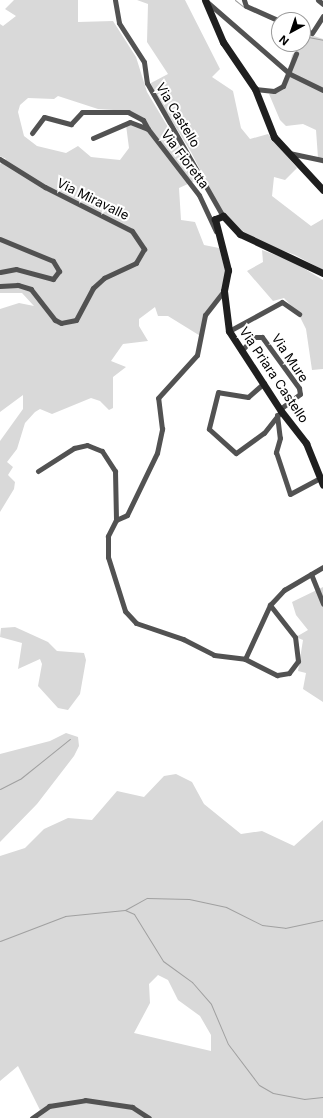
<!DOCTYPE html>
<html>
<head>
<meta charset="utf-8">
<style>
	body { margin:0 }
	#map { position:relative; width:323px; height:1118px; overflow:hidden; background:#fff; font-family:Inter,sans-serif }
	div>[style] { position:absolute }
	.green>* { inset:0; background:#d9d9d9 }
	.stream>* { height:1px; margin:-0.5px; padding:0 0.5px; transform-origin:0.5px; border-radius:0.5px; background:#a0a0a0 }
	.street>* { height:5px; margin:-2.5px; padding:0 2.5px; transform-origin:2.5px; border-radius:2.5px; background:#525252 }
	.secondary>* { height:7px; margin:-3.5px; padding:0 3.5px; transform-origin:3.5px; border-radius:3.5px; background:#1f1f1f }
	span { translate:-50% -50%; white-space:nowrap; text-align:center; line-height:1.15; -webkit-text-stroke:4px #fff; paint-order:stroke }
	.street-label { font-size:13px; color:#000 }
	.north { position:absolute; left:271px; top:12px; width:40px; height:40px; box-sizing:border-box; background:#fff; border:1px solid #999; border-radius:50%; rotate:220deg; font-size:11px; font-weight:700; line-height:16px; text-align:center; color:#000 }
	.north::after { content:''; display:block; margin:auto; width:14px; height:18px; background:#000; clip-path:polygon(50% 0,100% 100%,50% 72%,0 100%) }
</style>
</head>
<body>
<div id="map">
	<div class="green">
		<div style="clip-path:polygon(evenodd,14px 0,78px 0,78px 22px,113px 21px,136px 57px,147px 92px,199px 179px,179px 188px,181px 220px,195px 222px,204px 245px,219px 248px,226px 273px,222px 295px,207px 316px,202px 337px,168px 316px,158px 316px,155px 307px,139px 319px,139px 326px,148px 341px,123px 344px,111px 361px,126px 367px,113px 377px,113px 408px,109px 410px,100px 401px,91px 398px,52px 414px,40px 409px,35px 412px,25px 423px,17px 449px,7px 462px,13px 467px,8px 475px,15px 482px,14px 489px,0 512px,0 441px,23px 409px,23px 395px,0 412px,0 309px,19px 303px,34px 306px,22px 293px,0 293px,0 164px,6px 159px,0 156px,0 24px,3px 26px,16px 16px,5px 9px,14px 0,58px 96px,98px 109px,129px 111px,145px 125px,126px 125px,129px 148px,120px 160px,91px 157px,78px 146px,66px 153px,37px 146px,24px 136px,18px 112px,20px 105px,28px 98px,54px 99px,58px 96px)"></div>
		<div style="clip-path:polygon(137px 0,185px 0,220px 69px,212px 77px,233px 91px,241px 128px,250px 139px,268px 134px,297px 168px,285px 180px,274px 177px,272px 196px,311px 226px,323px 219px,323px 270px,295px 255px,247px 237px,221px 211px,191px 152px,152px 89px,151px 83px,168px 74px,147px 42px,148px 4px)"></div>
		<div style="clip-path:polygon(311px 35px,323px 39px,323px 159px,318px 158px,316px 130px,303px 124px,286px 126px,280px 120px,269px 94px,279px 89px,287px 77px,292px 55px)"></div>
		<div style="clip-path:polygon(262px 250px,292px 261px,323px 280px,323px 369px,312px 370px,306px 329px,298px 313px,284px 298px,273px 301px,247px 271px,263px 262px)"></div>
		<div style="clip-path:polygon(323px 587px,323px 702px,303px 689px,306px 673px,298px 671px,303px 640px,296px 637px,308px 630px,296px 615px,292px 602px)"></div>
		<div style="clip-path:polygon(15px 627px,48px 642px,57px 651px,84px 653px,86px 660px,80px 694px,68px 710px,58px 708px,38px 686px,42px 664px,40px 659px,18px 669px,22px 643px,0 637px,1px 628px)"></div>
		<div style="clip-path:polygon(66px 733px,78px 737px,79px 746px,74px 756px,37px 804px,0 842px,0 754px,50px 741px)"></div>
		<div style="clip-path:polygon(evenodd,176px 774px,192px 782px,204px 804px,241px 834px,262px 831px,294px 846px,323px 820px,323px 1118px,31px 1118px,40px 1110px,18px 1066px,0 1081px,0 856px,25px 848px,44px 829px,68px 818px,92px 820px,117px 791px,144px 797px,164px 776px,176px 774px,158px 975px,168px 980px,178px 1000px,200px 1016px,211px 1035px,211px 1051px,134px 1033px,150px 1003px,149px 984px,158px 975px)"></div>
	</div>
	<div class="stream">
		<div style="left:235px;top:0;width:11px;rotate:38deg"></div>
		<div style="left:303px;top:36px;width:20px;rotate:11deg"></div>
		<div style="left:0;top:789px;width:22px;rotate:-27deg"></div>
		<div style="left:20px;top:779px;width:64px;rotate:-38.7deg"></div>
		<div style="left:125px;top:910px;width:10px;rotate:24deg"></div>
		<div style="left:134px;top:914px;width:55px;rotate:58.3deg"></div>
		<div style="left:163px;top:961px;width:36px;rotate:36deg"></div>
		<div style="left:192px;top:982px;width:29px;rotate:49deg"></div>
		<div style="left:211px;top:1004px;width:43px;rotate:67deg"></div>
		<div style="left:228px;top:1044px;width:51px;rotate:52.9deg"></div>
		<div style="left:259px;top:1085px;width:16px;rotate:30deg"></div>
		<div style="left:273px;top:1093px;width:32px;rotate:11deg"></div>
		<div style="left:304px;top:1099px;width:19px;rotate:-6deg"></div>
		<div style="left:0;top:941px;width:70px;rotate:-21deg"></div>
		<div style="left:65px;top:916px;width:60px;rotate:-5.7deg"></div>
		<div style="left:125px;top:910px;width:25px;rotate:-29deg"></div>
		<div style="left:147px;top:898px;width:42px;rotate:1.4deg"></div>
		<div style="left:189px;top:899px;width:38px;rotate:12deg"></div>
		<div style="left:226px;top:907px;width:40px;rotate:26.6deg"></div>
		<div style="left:262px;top:925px;width:23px;rotate:7deg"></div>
		<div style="left:285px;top:928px;width:39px;rotate:-12deg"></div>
	</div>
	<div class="street">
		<div style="left:115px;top:0;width:23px;rotate:80deg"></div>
		<div style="left:119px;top:23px;width:46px;rotate:57.3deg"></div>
		<div style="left:144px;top:62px;width:21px;rotate:82deg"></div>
		<div style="left:147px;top:83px;width:153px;rotate:60.3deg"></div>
		<div style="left:244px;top:0;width:6px;rotate:72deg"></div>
		<div style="left:246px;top:6px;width:36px;rotate:24deg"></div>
		<div style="left:318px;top:0;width:6px;rotate:39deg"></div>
		<div style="left:206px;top:1px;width:111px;rotate:41deg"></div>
		<div style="left:290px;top:74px;width:37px;rotate:26deg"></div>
		<div style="left:303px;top:30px;width:9px;rotate:18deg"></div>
		<div style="left:312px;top:33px;width:20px;rotate:-57deg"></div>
		<div style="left:255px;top:89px;width:19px;rotate:6deg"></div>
		<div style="left:274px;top:91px;width:10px;rotate:-29deg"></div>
		<div style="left:283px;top:86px;width:35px;rotate:-68deg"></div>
		<div style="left:32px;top:133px;width:20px;rotate:-53deg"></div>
		<div style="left:44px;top:117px;width:28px;rotate:15deg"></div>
		<div style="left:71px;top:124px;width:16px;rotate:-47deg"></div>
		<div style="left:82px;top:112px;width:46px"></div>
		<div style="left:128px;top:112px;width:17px;rotate:28deg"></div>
		<div style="left:143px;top:120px;width:10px;rotate:61deg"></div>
		<div style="left:93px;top:138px;width:40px;rotate:-23.4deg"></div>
		<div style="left:130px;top:122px;width:19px;rotate:21deg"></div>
		<div style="left:148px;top:129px;width:83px;rotate:52.3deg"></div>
		<div style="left:199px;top:195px;width:40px;rotate:65deg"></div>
		<div style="left:289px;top:153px;width:35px;rotate:12deg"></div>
		<div style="left:0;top:159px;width:53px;rotate:31.9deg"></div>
		<div style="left:45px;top:187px;width:97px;rotate:26.8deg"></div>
		<div style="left:132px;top:231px;width:22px;rotate:56deg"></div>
		<div style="left:144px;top:249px;width:16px;rotate:120deg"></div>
		<div style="left:136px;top:263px;width:35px;rotate:155deg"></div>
		<div style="left:104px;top:278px;width:15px;rotate:138deg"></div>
		<div style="left:93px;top:288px;width:36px;rotate:118deg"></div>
		<div style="left:76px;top:320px;width:15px;rotate:169deg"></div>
		<div style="left:61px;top:323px;width:7px;rotate:-153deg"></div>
		<div style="left:55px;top:320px;width:39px;rotate:-128deg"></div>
		<div style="left:31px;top:289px;width:14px;rotate:-163deg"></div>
		<div style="left:18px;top:285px;width:18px;rotate:177deg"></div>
		<div style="left:0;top:239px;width:57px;rotate:22.5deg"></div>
		<div style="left:53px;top:261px;width:12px;rotate:59deg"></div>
		<div style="left:59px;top:271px;width:10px;rotate:127deg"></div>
		<div style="left:53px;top:279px;width:38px;rotate:-165deg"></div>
		<div style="left:16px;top:269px;width:16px;rotate:169deg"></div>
		<div style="left:229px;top:331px;width:60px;rotate:-28.7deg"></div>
		<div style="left:282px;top:302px;width:21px;rotate:35deg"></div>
		<div style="left:241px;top:351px;width:19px;rotate:-47deg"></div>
		<div style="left:254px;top:337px;width:8px"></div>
		<div style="left:262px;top:337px;width:63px;rotate:54deg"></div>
		<div style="left:299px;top:388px;width:6px;rotate:81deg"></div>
		<div style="left:300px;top:394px;width:25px;rotate:143deg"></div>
		<div style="left:264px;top:383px;width:21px;rotate:139deg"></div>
		<div style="left:248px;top:397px;width:30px;rotate:-171deg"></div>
		<div style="left:218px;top:392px;width:38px;rotate:104deg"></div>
		<div style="left:209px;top:429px;width:36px;rotate:42deg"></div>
		<div style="left:236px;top:453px;width:34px;rotate:-36deg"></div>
		<div style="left:264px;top:433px;width:28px;rotate:-52deg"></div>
		<div style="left:277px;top:415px;width:23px;rotate:83deg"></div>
		<div style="left:280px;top:438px;width:15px;rotate:106deg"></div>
		<div style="left:276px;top:452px;width:44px;rotate:71.6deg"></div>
		<div style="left:290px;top:494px;width:34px;rotate:-28deg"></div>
		<div style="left:38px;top:471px;width:43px;rotate:-32.6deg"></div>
		<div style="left:74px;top:448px;width:13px;rotate:-13deg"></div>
		<div style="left:87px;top:445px;width:16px;rotate:22deg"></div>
		<div style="left:102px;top:451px;width:24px;rotate:57deg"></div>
		<div style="left:115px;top:471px;width:49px;rotate:88.8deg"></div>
		<div style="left:116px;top:520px;width:18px;rotate:117deg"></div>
		<div style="left:108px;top:536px;width:21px;rotate:90deg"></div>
		<div style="left:108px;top:557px;width:57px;rotate:72.5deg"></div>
		<div style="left:125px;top:611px;width:16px;rotate:47deg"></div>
		<div style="left:136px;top:623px;width:50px;rotate:18.8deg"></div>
		<div style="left:183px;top:639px;width:35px;rotate:27deg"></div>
		<div style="left:214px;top:655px;width:31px;rotate:7deg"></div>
		<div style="left:245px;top:659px;width:60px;rotate:-65.2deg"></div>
		<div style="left:270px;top:605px;width:21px;rotate:-47deg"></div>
		<div style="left:284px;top:590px;width:45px;rotate:-30.5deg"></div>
		<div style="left:116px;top:520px;width:12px;rotate:-24deg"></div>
		<div style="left:127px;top:515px;width:69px;rotate:-64.2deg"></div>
		<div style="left:157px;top:453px;width:25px;rotate:-78deg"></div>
		<div style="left:162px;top:429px;width:31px;rotate:-97deg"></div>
		<div style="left:158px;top:398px;width:58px;rotate:-47.8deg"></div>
		<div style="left:197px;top:355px;width:41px;rotate:-78.7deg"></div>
		<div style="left:205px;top:315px;width:31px;rotate:-52deg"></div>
		<div style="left:311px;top:574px;width:32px;rotate:68deg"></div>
		<div style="left:245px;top:659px;width:36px;rotate:27deg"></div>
		<div style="left:277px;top:675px;width:12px;rotate:-9deg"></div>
		<div style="left:289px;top:673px;width:15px;rotate:-53deg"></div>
		<div style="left:298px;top:661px;width:24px;rotate:-97deg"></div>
		<div style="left:295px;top:637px;width:41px;rotate:-128deg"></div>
		<div style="left:32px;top:1118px;width:21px;rotate:-35deg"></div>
		<div style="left:49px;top:1106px;width:36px;rotate:-9deg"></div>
		<div style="left:85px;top:1100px;width:48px;rotate:8.5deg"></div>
		<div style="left:132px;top:1107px;width:20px;rotate:33deg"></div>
	</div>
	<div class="secondary">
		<div style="left:205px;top:0;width:46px;rotate:66.8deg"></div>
		<div style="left:223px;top:42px;width:57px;rotate:55.8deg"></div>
		<div style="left:255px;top:89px;width:52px;rotate:68.4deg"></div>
		<div style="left:274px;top:137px;width:72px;rotate:47.2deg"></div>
		<div style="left:323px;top:273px;width:92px;rotate:-154.8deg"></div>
		<div style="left:240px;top:234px;width:25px;rotate:-133deg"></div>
		<div style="left:223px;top:216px;width:9px;rotate:159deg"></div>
		<div style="left:215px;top:219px;width:53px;rotate:75.7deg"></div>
		<div style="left:228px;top:270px;width:21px;rotate:101deg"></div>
		<div style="left:224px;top:291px;width:40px;rotate:82.9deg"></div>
		<div style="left:229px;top:331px;width:95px;rotate:57deg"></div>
		<div style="left:281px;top:411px;width:41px;rotate:52deg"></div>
		<div style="left:306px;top:443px;width:45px;rotate:68deg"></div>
	</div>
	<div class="street-label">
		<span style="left:178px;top:115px;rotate:59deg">Via Castello</span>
		<span style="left:185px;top:159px;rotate:53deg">Via Fioretta</span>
		<span style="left:93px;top:199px;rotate:26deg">Via Miravalle</span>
		<span style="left:290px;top:358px;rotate:56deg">Via Mure</span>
		<span style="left:274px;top:375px;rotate:56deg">Via Priara Castello</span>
	</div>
	<div class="north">N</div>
</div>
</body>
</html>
